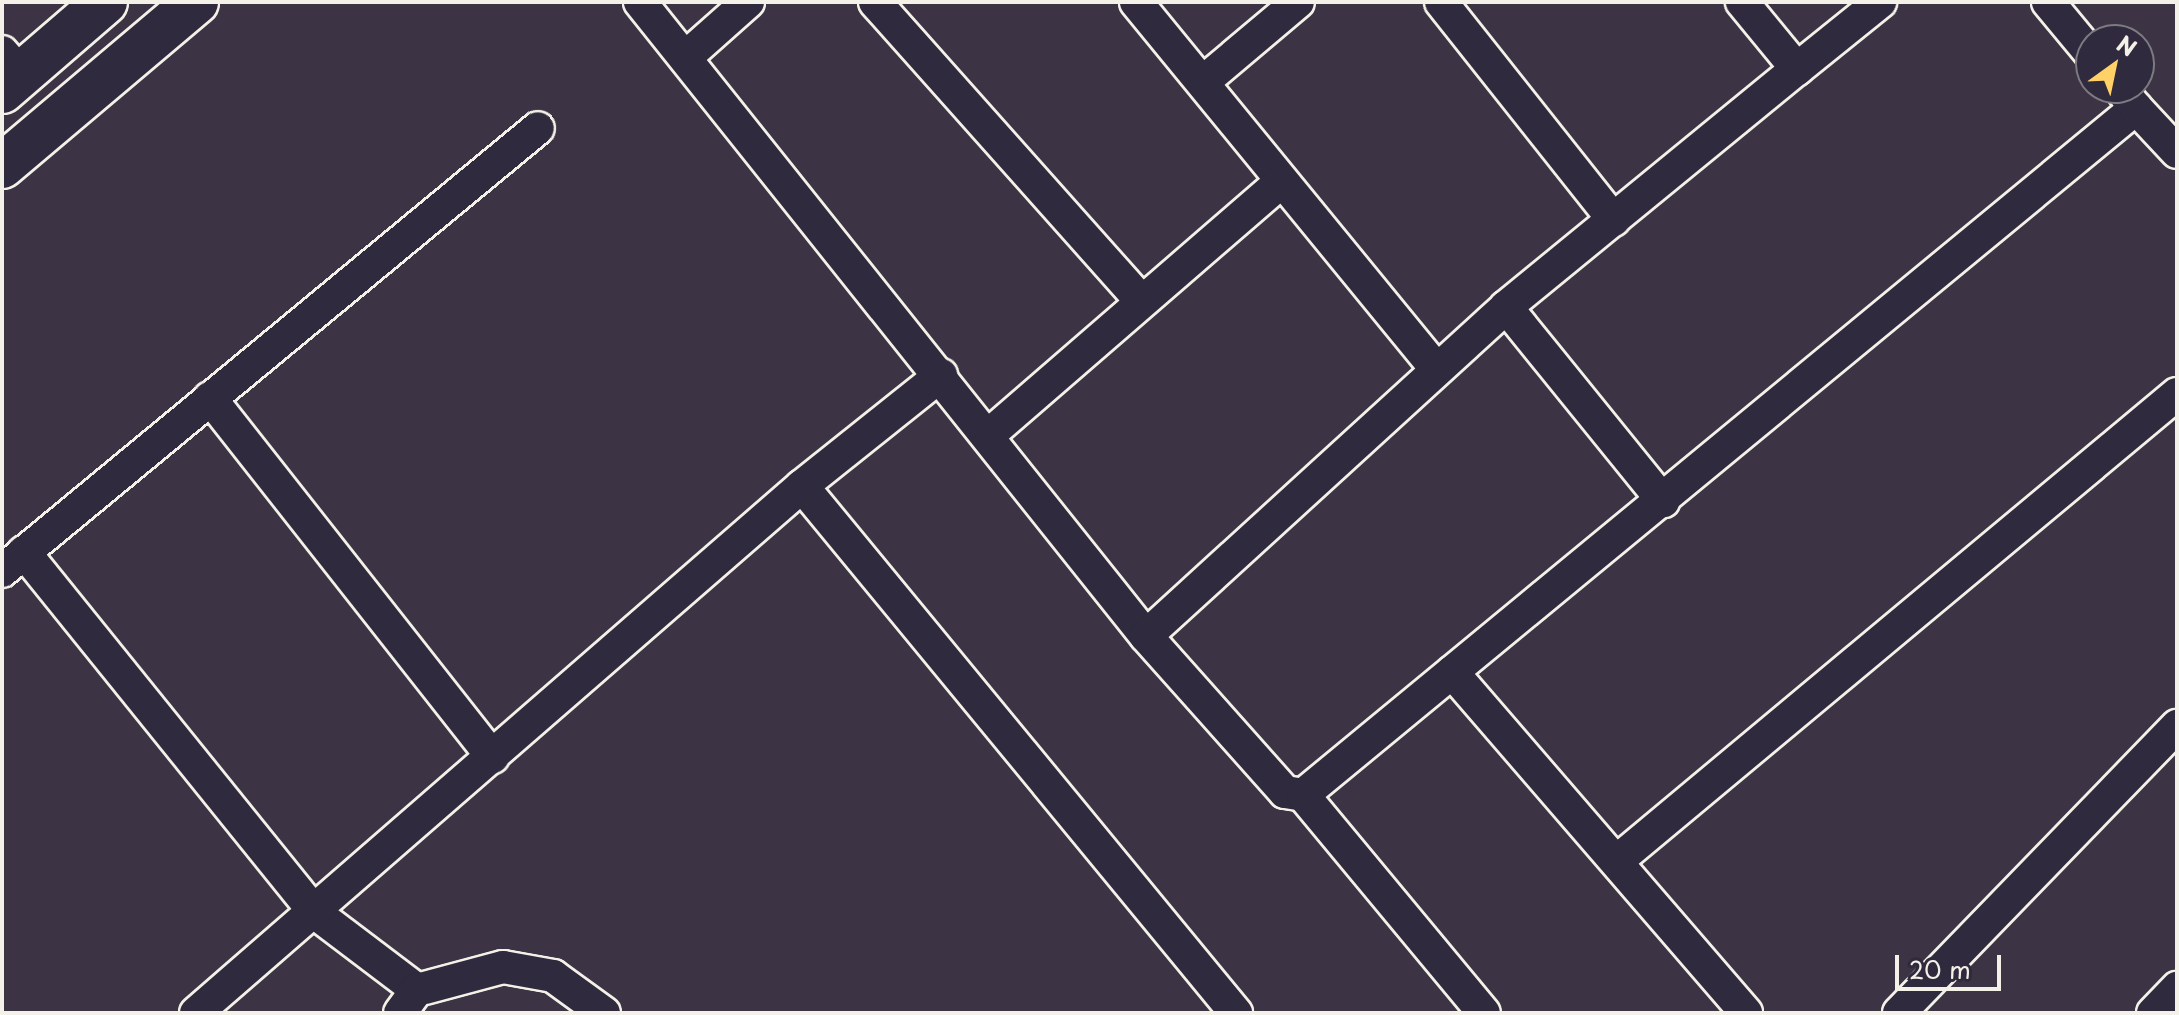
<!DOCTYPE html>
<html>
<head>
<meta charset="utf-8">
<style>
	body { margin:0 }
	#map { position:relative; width:2179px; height:1015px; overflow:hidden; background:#3c3344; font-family:"Playpen Sans",sans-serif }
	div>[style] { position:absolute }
	.roads { filter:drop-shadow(2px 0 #f4f1e8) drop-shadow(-2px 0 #f4f1e8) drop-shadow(0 2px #f4f1e8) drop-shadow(0 -2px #f4f1e8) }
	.street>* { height:32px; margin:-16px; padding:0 16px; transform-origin:16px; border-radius:16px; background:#2f2a3d }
	.secondary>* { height:44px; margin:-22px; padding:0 22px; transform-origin:22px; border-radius:22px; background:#2f2a3d }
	span { translate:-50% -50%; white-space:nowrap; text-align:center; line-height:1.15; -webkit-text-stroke:7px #2f2a3d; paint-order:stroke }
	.frame { position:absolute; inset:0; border:4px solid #f4f1e8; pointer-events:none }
	.north { position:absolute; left:2075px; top:24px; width:80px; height:80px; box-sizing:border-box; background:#2f2a3d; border:2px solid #7e7a81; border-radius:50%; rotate:33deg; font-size:22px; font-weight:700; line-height:32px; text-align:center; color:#f4f1e8 }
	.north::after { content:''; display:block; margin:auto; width:28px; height:36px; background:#ffd166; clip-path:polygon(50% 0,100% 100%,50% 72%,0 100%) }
	.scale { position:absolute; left:1895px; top:955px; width:106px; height:36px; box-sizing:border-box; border:4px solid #f4f1e8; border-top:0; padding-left:10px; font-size:24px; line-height:28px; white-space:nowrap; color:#f4f1e8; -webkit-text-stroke:6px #2f2a3d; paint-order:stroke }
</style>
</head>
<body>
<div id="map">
	<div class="roads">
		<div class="street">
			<div style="left:640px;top:2px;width:811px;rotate:51.41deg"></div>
			<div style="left:1146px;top:636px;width:209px;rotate:48.3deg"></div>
			<div style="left:1285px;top:792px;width:18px;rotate:9deg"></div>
			<div style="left:1303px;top:795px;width:1080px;rotate:-39.51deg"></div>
			<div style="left:2136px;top:108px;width:26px;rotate:-129deg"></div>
			<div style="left:875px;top:2px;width:398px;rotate:48.3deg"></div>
			<div style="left:1136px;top:2px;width:475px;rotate:50.7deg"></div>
			<div style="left:1441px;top:2px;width:278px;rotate:51.6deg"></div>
			<div style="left:2048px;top:2px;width:67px;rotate:50.4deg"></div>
			<div style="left:2px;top:52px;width:29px;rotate:49deg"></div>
			<div style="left:686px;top:57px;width:83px;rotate:-41.6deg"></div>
			<div style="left:1797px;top:69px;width:107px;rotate:-38.9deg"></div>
			<div style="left:1203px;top:82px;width:124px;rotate:-40.1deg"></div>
			<div style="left:2136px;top:108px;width:60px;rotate:47deg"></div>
			<div style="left:1506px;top:307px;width:250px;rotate:51deg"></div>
			<div style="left:210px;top:398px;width:457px;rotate:51.8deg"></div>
			<div style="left:991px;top:433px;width:384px;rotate:-40.9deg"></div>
			<div style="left:802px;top:486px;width:683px;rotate:50.53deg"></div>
			<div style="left:24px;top:552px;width:462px;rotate:51.1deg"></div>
			<div style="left:314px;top:912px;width:129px;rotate:37.1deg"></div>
			<div style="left:2px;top:571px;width:695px;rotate:-39.57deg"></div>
			<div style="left:1146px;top:636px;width:488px;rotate:-42.4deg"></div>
			<div style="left:1506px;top:307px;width:376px;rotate:-39.3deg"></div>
			<div style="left:1797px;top:69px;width:87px;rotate:-129.4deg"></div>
			<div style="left:1452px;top:672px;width:450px;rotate:49.2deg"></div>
			<div style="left:1303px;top:795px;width:283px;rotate:50.3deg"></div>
			<div style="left:1617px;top:861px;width:729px;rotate:-39.83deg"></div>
			<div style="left:196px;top:1013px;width:803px;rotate:-41.01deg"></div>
			<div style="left:802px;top:486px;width:178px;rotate:-38.6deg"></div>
			<div style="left:400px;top:1013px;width:29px;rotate:-54deg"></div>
			<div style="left:417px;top:990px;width:89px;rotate:-15deg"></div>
			<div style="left:503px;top:967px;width:51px;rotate:10.2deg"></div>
			<div style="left:553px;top:976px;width:63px;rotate:36deg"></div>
			<div style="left:1899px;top:1013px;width:400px;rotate:-45.9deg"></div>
			<div style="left:2153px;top:1013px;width:35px;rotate:-46deg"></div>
		</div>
		<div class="secondary">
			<div style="left:2px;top:91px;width:136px;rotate:-40.8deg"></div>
			<div style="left:2px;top:166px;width:254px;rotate:-40.2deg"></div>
		</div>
	</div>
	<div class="frame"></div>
	<div class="north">N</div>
	<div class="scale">20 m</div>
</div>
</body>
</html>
